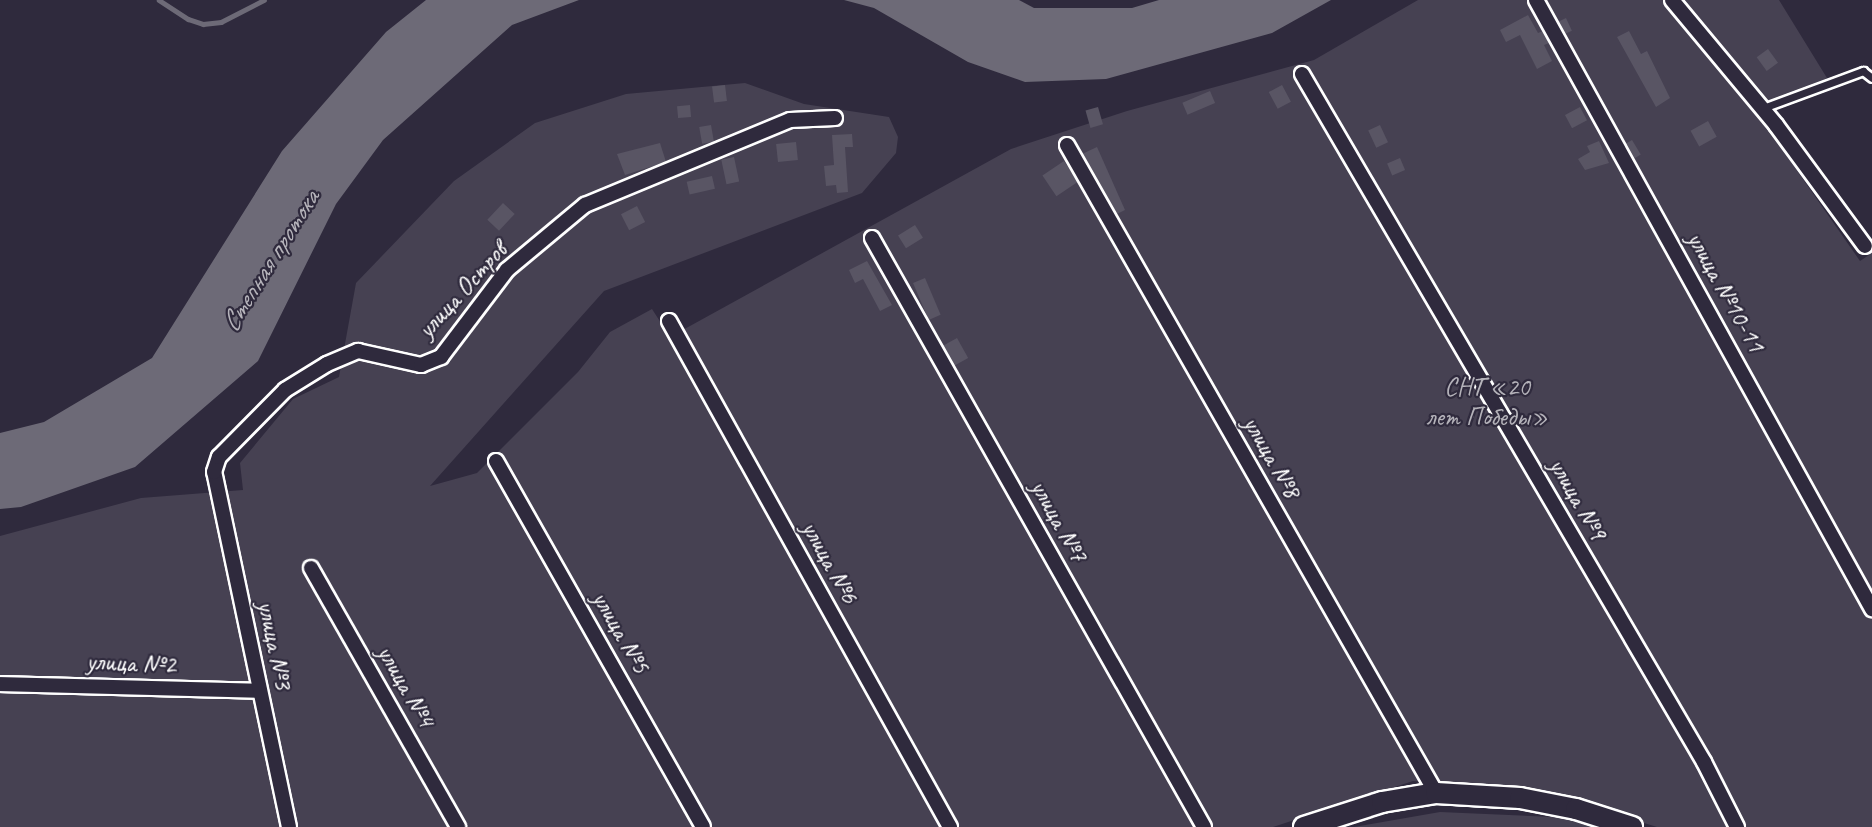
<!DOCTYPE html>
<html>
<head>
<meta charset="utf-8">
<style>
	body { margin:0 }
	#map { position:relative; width:1872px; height:827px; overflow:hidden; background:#2f2a3d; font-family:Caveat,sans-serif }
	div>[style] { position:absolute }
	.green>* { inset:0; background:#464152 }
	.water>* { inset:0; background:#6d6a77 }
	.stream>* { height:4.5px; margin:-2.25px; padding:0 2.25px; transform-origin:2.25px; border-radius:2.25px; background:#6d6a77 }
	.building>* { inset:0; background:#595564; transform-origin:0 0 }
	.roads { filter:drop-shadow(2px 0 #fff) drop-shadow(-2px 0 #fff) drop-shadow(0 2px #fff) drop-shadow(0 -2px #fff) }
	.lane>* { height:7px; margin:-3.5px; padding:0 3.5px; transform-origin:3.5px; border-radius:3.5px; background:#2f2a3d }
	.street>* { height:14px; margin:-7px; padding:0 7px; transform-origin:7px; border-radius:7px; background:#2f2a3d }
	.secondary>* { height:20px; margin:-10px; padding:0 10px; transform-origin:10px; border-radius:10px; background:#2f2a3d }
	span { translate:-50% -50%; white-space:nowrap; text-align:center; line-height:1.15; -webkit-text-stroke:4.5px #2f2a3d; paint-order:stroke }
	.street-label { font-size:26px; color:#fff }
	.park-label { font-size:26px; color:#b5b3ba }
	.water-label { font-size:27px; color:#b6b4bb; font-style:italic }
</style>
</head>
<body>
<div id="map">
	<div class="green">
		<div style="clip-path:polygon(1418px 0,1779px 0,1827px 78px,1759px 116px,1860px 261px,1872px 253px,1872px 827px,1657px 827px,1573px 801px,1488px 787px,1413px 781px,1273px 827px,0 827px,0 536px,141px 498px,243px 490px,240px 463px,293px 399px,339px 377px,356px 283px,454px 181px,535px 123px,626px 94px,745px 83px,804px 104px,889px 117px,898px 137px,896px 153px,862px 193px,604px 291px,430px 486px,477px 473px,578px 372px,610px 332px,652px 309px,670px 337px,1011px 149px,1127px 111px,1314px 60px)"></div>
		<div style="clip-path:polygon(1440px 812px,1576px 818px,1602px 827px,1354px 827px)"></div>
	</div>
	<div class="water">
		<div style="clip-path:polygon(426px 0,579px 0,512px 25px,383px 140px,336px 204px,258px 361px,135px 467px,21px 507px,0 509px,0 433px,44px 422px,152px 358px,282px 151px,386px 32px)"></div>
		<div style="clip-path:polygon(844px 0,1019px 0,1034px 8px,1132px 8px,1159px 0,1331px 0,1272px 33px,1106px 79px,1025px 82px,968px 62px,874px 8px)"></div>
	</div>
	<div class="stream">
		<div style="left:159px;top:0;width:35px;rotate:33deg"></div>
		<div style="left:188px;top:19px;width:16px;rotate:18deg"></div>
		<div style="left:203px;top:24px;width:18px;rotate:-6deg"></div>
		<div style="left:221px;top:22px;width:48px;rotate:-27.1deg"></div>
	</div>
	<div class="building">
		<div style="clip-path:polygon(1528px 15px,1538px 33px,1543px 31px,1549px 43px,1544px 45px,1552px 61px,1537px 69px,1520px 35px,1506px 42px,1500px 30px)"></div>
		<div style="left:1566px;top:18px;width:14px;height:8px;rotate:65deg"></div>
		<div style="clip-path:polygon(1629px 31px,1641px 54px,1647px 51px,1670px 98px,1656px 107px,1617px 37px)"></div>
		<div style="left:1768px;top:49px;width:17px;height:14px;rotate:54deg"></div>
		<div style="left:725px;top:85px;width:16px;height:13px;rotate:83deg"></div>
		<div style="left:1282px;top:85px;width:19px;height:15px;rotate:62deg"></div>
		<div style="left:1210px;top:91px;width:13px;height:30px;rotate:67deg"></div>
		<div style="left:690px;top:105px;width:12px;height:13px;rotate:85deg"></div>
		<div style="left:1098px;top:107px;width:18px;height:13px;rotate:74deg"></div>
		<div style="left:1580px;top:107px;width:15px;height:17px;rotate:62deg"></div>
		<div style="left:1708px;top:121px;width:18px;height:20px;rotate:61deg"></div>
		<div style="left:711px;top:125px;width:17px;height:12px;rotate:80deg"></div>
		<div style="left:1380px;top:125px;width:19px;height:13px;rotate:65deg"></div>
		<div style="clip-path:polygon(852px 134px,853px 147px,845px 147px,848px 192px,837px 193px,836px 185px,826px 186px,824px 166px,834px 165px,832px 135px)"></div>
		<div style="left:1632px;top:140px;width:17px;height:7px;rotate:59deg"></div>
		<div style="clip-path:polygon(1599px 141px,1609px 163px,1585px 170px,1578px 159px,1590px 152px,1587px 146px)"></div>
		<div style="left:796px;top:142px;width:18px;height:20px;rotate:84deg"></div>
		<div style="clip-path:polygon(660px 143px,666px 162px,625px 175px,617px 154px)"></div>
		<div style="clip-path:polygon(1097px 147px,1125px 210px,1117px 214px,1082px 154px)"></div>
		<div style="left:734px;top:157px;width:25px;height:13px;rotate:78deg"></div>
		<div style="left:1400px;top:158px;width:13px;height:14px;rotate:67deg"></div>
		<div style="left:1064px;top:161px;width:25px;height:26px;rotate:56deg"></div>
		<div style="left:712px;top:176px;width:13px;height:26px;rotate:77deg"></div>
		<div style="left:503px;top:203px;width:16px;height:23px;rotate:43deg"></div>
		<div style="left:637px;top:206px;width:18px;height:18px;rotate:63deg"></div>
		<div style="left:915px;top:225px;width:15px;height:20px;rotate:58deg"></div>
		<div style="clip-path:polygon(867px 261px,892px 305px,880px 311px,863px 279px,855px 283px,849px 270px)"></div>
		<div style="left:925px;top:278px;width:40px;height:13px;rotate:67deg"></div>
		<div style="left:957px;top:338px;width:23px;height:16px;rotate:61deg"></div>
	</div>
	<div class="roads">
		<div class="lane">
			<div style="left:1763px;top:108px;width:107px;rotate:-20.3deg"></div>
			<div style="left:1863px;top:71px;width:11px;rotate:38deg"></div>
		</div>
		<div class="street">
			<div style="left:1536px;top:0;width:696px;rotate:61.11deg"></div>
			<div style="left:1672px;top:0;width:163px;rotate:50.2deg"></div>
			<div style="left:1776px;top:125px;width:150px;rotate:53.7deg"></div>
			<div style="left:1302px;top:74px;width:797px;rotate:59.7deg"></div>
			<div style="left:1704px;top:762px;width:73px;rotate:63.1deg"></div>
			<div style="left:1067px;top:145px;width:746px;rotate:60.34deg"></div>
			<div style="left:872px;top:238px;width:676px;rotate:60.59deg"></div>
			<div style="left:669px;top:321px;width:579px;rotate:60.96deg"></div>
			<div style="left:496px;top:461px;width:420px;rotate:60.5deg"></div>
			<div style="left:311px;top:568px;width:298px;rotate:60.4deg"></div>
			<div style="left:0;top:684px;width:260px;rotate:1.5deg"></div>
			<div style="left:289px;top:827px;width:363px;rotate:-101.9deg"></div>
			<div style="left:214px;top:472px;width:16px;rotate:-72deg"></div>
			<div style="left:219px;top:457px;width:94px;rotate:-45.4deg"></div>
			<div style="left:285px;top:390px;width:49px;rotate:-31.8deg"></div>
			<div style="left:327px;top:364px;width:34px;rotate:-23deg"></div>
			<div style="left:358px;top:351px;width:65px;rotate:12.5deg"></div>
			<div style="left:421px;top:365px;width:22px;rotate:-22deg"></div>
			<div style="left:441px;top:357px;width:109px;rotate:-52.8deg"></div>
			<div style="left:507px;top:270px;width:102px;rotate:-39.8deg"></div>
			<div style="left:585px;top:205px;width:222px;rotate:-22.5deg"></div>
			<div style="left:790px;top:120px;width:45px;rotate:-2.5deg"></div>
		</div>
		<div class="secondary">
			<div style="left:1304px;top:827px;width:82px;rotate:-17.8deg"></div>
			<div style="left:1382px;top:802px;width:55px;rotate:-9.5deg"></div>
			<div style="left:1436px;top:793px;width:84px;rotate:3.4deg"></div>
			<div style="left:1520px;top:798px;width:57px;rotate:11.1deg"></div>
			<div style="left:1576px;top:809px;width:59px;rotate:17.8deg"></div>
		</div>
	</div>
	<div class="street-label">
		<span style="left:462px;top:290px;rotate:-48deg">улица Остров</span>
		<span style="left:1726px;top:292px;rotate:61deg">улица №10-11</span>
		<span style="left:1272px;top:457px;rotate:60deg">улица №8</span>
		<span style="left:1578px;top:499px;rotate:60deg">улица №9</span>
		<span style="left:1059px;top:521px;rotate:61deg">улица №7</span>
		<span style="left:830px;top:562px;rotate:61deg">улица №6</span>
		<span style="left:621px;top:632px;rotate:60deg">улица №5</span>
		<span style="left:275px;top:645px;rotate:78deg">улица №3</span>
		<span style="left:131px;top:663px;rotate:2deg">улица №2</span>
		<span style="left:406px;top:686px;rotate:60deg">улица №4</span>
	</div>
	<div class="park-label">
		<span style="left:1487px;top:402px">СНТ «20<br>лет Победы»</span>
	</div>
	<div class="water-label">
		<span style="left:270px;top:261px;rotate:-58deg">Степная протока</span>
	</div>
</div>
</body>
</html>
